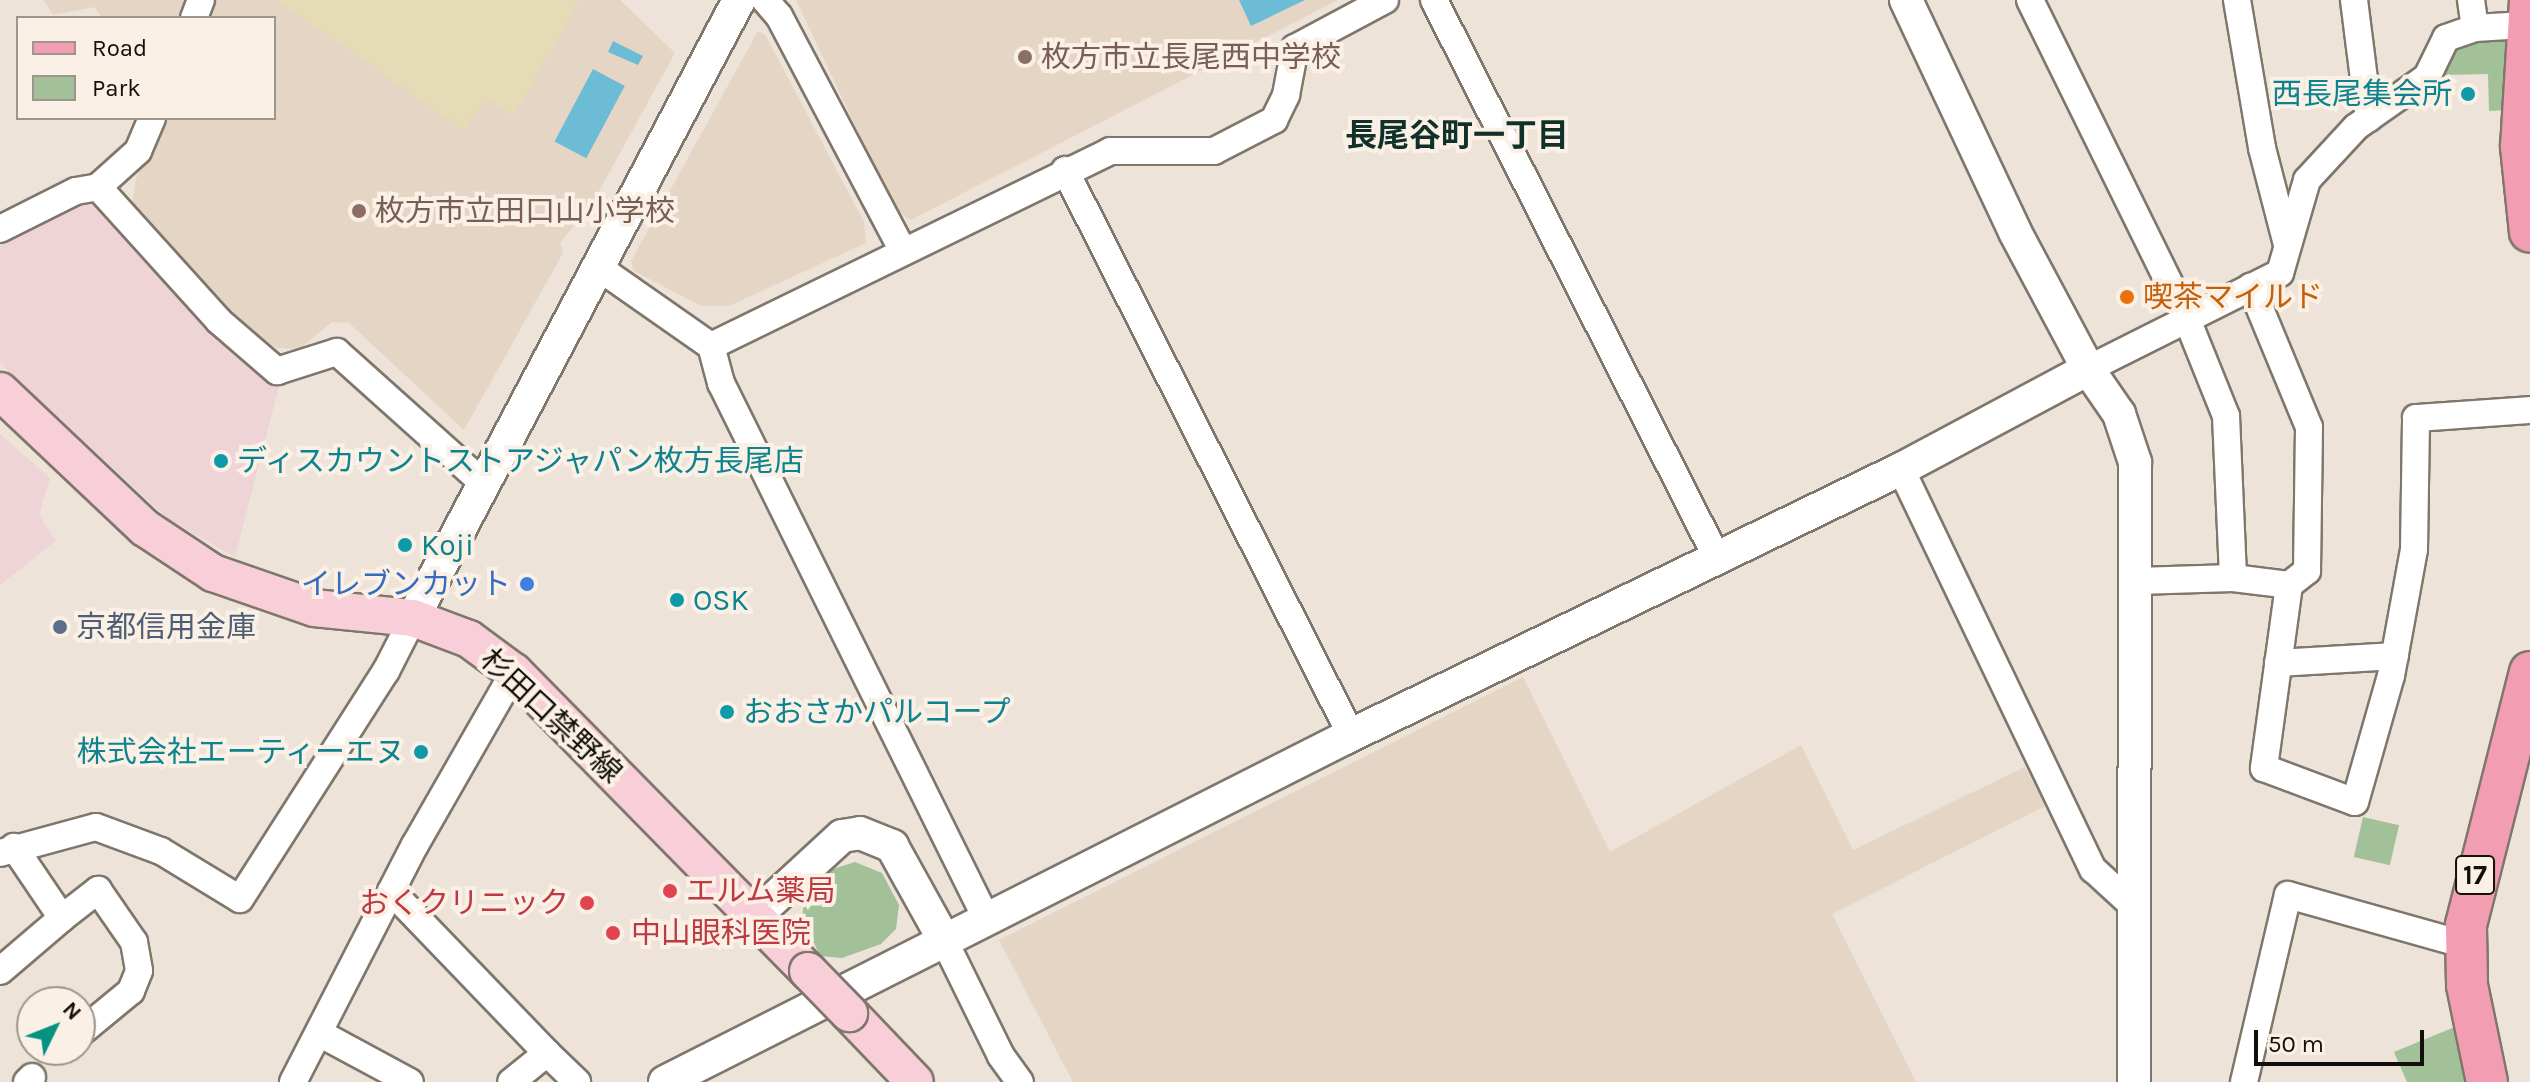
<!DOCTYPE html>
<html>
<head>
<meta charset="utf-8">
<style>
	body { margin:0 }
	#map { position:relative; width:2530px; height:1082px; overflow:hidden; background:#ede3d8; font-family:Karla,"Noto Sans JP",sans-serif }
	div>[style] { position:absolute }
	.commercial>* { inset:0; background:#eed3d7 }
	.built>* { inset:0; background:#e5d5c5 }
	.green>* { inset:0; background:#a3c198; transform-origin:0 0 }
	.sand>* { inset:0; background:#e5dbb6 }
	.water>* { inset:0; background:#6dbcd5; transform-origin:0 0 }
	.roads { filter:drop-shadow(2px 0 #7f766c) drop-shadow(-2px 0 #7f766c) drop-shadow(0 2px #7f766c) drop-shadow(0 -2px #7f766c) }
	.minor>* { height:26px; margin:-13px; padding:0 13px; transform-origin:13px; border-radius:13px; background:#fff }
	.tertiary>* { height:32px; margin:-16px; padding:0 16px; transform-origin:16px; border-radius:16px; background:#fff }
	.secondary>* { height:36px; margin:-18px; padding:0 18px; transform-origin:18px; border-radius:18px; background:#f8ced9 }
	.primary>* { height:40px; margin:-20px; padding:0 20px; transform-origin:20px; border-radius:20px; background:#f29db2 }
	.bridges { filter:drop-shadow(2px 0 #7f766c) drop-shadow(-2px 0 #7f766c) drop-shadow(0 2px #7f766c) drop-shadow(0 -2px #7f766c) }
	.secondary-bridge>* { height:36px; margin:-18px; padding:0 18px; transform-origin:18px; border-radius:18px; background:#f8ced9 }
	.dots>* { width:22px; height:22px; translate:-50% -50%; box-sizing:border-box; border:4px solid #faf0e5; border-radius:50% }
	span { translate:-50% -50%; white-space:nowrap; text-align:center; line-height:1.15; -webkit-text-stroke:8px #faf0e5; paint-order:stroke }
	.shield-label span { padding:2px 6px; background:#faf0e5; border:2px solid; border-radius:6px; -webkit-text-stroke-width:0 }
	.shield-label { font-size:28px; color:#13100c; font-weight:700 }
	.education-label { font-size:30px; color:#785e54 }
	.left { translate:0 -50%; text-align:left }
	.culture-label { font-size:30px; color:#0d838f }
	.right { translate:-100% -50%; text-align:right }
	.food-label { font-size:30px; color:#c56008 }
	.shop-label { font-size:30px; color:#366cbe }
	.service-label { font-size:30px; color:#4e5e75 }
	.street-label { font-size:30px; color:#13100c }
	.health-label { font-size:30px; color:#be3a42 }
	.neighbourhood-label { font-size:32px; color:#10302a; font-weight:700 }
	.legend { position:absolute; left:16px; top:16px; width:260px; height:104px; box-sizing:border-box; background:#faf0e5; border:2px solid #9e968e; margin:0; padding:10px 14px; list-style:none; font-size:24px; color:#13100c }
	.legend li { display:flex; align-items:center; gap:16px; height:40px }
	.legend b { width:40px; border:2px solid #9e968e }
	.north { position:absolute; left:16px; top:986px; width:80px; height:80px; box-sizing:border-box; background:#faf0e5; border:2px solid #9e968e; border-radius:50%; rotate:47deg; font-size:22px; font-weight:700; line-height:32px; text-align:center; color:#13100c }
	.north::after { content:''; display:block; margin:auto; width:28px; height:36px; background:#039380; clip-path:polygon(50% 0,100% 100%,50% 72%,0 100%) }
	.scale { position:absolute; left:2254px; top:1030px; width:170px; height:36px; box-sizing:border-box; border:4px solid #13100c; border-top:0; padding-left:10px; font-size:24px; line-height:28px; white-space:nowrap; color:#13100c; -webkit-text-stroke:6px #faf0e5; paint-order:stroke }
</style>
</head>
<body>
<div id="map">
	<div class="commercial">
		<div style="clip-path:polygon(81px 198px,97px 203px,281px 378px,235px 557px,168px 519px,0 363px,0 241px)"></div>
		<div style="clip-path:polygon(0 434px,50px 478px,39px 515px,56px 541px,0 585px)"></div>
	</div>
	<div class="built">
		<div style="clip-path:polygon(44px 0,184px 0,177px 18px,102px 18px,95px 7px,53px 15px)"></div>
		<div style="clip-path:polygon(214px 0,620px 0,675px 53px,593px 202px,560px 243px,563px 253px,464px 430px,349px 323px,332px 322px,299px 349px,277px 348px,263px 339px,229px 312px,132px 206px,136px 179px,162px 118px,274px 118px,274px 18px,206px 18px)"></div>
		<div style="clip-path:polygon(796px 0,1338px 0,911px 220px,895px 210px)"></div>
		<div style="clip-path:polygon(758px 31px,766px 36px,864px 222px,866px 243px,729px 306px,701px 306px,634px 271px,631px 261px)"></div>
		<div style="clip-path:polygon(1523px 677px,1610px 852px,1801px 745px,1853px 850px,2025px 767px,2045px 806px,1832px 914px,1916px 1082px,1073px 1082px,999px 940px)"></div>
	</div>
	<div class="green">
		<div style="clip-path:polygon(2461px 41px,2512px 41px,2513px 110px,2489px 111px,2488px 74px,2445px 75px,2450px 53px)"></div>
		<div style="left:2363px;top:817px;width:37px;height:41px;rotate:13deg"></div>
		<div style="clip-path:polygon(855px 862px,882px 873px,899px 905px,896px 929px,881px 944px,842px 958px,820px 956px,802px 917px,805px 895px,833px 869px)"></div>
		<div style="clip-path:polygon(2457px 1026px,2472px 1082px,2407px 1082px,2394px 1052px)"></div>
	</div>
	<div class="sand">
		<div style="clip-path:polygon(276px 0,580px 0,513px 117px,487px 98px,464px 130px)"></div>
	</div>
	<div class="water">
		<div style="clip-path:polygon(1239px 0,1305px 0,1251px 26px)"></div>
		<div style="clip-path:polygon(613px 41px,643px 56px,638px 65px,608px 52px)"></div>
		<div style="left:593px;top:69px;width:36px;height:82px;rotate:28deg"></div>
	</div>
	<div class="roads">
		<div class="minor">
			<div style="left:765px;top:0;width:21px;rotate:49deg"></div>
			<div style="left:779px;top:16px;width:263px;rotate:62.2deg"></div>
			<div style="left:1434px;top:0;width:626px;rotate:63.11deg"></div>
			<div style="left:2030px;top:0;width:356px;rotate:63.8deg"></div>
			<div style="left:2187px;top:319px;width:105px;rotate:68.1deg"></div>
			<div style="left:2226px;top:416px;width:162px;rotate:87.5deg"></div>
			<div style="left:2237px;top:0;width:150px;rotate:80.4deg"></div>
			<div style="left:2262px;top:148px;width:100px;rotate:75.5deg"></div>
			<div style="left:2354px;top:0;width:119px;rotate:82.8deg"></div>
			<div style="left:2471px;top:0;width:28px;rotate:82deg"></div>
			<div style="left:194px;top:18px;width:19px;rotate:-69deg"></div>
			<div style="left:1065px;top:170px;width:633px;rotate:63.15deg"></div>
			<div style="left:98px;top:187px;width:181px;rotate:47.9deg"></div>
			<div style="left:219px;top:321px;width:77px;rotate:40.8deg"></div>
			<div style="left:277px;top:371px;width:63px;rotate:-17.6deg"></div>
			<div style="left:337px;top:352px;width:198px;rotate:41.9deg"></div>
			<div style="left:0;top:229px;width:85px;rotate:-26.6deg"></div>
			<div style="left:76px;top:191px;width:22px;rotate:-10deg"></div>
			<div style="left:98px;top:187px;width:54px;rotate:-42deg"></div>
			<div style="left:138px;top:151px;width:36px;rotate:-67deg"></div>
			<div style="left:598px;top:267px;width:138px;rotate:35deg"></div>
			<div style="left:2088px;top:369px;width:215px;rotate:-26.6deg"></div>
			<div style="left:2280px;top:273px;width:97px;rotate:-73.8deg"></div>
			<div style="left:2307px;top:180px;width:72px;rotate:-47.2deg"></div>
			<div style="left:2356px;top:127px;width:87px;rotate:-35.2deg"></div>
			<div style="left:2427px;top:77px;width:43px;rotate:-64deg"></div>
			<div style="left:2446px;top:38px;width:31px;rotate:-19deg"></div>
			<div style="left:2475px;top:28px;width:50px;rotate:-3.4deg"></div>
			<div style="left:1901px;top:469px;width:444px;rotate:64.4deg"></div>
			<div style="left:2093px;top:869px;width:52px;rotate:42.6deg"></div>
			<div style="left:2137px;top:581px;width:96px;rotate:-1.8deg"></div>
			<div style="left:2233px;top:578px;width:56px;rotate:7.1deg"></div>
			<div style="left:2289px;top:585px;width:23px;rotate:-38deg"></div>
			<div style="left:2307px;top:571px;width:144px;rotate:-89.2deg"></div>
			<div style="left:2309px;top:427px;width:152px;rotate:-112.5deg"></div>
			<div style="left:2289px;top:585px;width:185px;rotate:97.8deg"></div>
			<div style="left:2264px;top:768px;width:97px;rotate:20.5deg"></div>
			<div style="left:2355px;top:802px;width:131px;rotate:-74.1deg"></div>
			<div style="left:2391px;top:676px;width:129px;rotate:-79.7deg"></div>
			<div style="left:2414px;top:549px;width:131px;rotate:-89.1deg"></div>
			<div style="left:2416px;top:418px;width:114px;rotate:-4deg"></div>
			<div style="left:2278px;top:663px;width:117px;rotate:-3.4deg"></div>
			<div style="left:0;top:853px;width:99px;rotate:-15.2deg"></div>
			<div style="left:96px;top:827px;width:69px;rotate:20.3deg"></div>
			<div style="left:161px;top:851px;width:92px;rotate:31.3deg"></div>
			<div style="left:240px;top:899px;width:271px;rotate:-57.4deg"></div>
			<div style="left:386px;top:671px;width:59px;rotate:-63deg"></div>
			<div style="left:391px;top:891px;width:225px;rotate:46.1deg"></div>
			<div style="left:547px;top:1053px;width:46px;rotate:141.1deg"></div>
			<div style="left:62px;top:918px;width:46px;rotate:-37.9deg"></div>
			<div style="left:98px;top:890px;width:63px;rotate:55.3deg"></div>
			<div style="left:134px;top:942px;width:29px;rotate:80deg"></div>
			<div style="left:139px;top:971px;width:22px;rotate:112deg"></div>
			<div style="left:131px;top:991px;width:66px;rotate:140.5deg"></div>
			<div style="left:986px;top:918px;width:597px;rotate:-116.35deg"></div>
			<div style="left:721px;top:383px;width:38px;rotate:-105deg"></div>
			<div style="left:711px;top:346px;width:444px;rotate:-26deg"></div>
			<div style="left:1110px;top:151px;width:104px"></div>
			<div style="left:1214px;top:151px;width:68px;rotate:-27.3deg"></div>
			<div style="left:1274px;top:120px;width:28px;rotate:-64deg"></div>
			<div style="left:1286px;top:95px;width:48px;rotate:-79.2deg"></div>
			<div style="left:1295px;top:48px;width:102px;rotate:-28.1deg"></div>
			<div style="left:943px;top:938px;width:131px;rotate:63.8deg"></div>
			<div style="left:1001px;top:1056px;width:32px;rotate:54deg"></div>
			<div style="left:0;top:971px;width:82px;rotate:-40.5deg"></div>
			<div style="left:62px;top:918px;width:86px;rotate:-124.1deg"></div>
			<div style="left:319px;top:1033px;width:103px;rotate:28.3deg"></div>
			<div style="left:547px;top:1053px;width:42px;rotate:44deg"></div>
			<div style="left:27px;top:1082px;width:7px;rotate:-45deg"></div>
			<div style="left:293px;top:1082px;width:267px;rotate:-62.8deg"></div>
			<div style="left:415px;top:845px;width:199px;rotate:-60.2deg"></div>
			<div style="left:2244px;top:1082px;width:192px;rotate:-76.8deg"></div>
			<div style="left:2288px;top:895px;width:185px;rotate:15.7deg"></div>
		</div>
		<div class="tertiary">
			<div style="left:1906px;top:0;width:256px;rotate:64.8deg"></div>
			<div style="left:2015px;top:232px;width:155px;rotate:61.9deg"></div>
			<div style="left:2088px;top:369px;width:55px;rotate:55.4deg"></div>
			<div style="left:2119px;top:414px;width:51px;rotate:71.6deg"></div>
			<div style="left:2135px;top:462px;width:620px;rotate:90.09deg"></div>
			<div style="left:413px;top:618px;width:699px;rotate:-62.19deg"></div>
			<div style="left:755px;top:916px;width:118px;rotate:-42.6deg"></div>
			<div style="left:842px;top:836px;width:18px;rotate:-9deg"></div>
			<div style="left:860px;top:833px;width:35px;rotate:22deg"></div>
			<div style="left:892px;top:846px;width:105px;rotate:61deg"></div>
			<div style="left:665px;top:1082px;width:762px;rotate:-26.83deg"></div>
			<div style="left:1345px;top:738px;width:618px;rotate:-25.82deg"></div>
			<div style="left:1901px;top:469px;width:212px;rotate:-28.1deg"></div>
		</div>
		<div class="secondary">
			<div style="left:0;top:391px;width:199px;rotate:43.4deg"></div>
			<div style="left:145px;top:528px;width:82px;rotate:33.5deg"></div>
			<div style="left:213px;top:573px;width:107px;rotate:19.1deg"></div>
			<div style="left:314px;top:608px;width:100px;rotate:5.8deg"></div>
			<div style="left:413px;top:618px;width:60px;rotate:20.6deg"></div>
			<div style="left:469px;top:639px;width:56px;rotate:36.3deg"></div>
			<div style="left:514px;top:672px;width:419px;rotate:45.5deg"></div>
			<div style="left:849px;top:1013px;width:95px;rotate:46.3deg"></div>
		</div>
		<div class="primary">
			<div style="left:2530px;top:0;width:147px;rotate:93.5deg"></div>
			<div style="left:2521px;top:147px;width:85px;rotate:84deg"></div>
			<div style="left:2487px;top:1082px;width:99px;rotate:-101.7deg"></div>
			<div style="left:2467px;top:985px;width:60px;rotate:-91deg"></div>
			<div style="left:2466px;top:925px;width:261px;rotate:-75.8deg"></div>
		</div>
	</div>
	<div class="bridges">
		<div class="secondary-bridge">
			<div style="left:808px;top:971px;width:59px;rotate:45.7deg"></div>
		</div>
	</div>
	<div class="dots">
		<div style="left:1025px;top:57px;background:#8d6e63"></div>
		<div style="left:2468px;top:94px;background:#0f9aa8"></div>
		<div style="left:359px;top:211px;background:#8d6e63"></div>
		<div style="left:2127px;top:297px;background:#e8710a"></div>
		<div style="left:221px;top:461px;background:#0f9aa8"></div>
		<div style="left:405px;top:545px;background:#0f9aa8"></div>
		<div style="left:527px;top:584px;background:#3f7fe0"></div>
		<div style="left:677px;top:600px;background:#0f9aa8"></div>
		<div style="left:60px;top:627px;background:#5c6f8a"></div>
		<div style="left:727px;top:712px;background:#0f9aa8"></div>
		<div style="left:421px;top:752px;background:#0f9aa8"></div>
		<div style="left:670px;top:891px;background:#e0444e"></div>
		<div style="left:587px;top:903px;background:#e0444e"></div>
		<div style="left:613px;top:933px;background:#e0444e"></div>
	</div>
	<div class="shield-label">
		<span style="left:2475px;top:875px">17</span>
	</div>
	<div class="education-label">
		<span class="left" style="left:1041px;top:57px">枚方市立長尾西中学校</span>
		<span class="left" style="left:375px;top:211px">枚方市立田口山小学校</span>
	</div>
	<div class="culture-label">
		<span class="right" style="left:2452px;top:94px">西長尾集会所</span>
		<span class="left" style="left:237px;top:461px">ディスカウントストアジャパン枚方長尾店</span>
		<span class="left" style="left:421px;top:545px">Koji</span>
		<span class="left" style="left:693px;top:600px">OSK</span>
		<span class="left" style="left:743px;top:712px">おおさかパルコープ</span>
		<span class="right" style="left:405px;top:752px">株式会社エーティーエヌ</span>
	</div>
	<div class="food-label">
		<span class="left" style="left:2143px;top:297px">喫茶マイルド</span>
	</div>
	<div class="shop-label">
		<span class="right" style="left:511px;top:584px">イレブンカット</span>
	</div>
	<div class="service-label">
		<span class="left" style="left:76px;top:627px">京都信用金庫</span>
	</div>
	<div class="street-label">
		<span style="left:551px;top:716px;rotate:43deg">杉田口禁野線</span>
	</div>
	<div class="health-label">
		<span class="left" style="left:686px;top:891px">エルム薬局</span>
		<span class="right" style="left:569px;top:903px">おくクリニック</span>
		<span class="left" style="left:631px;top:933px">中山眼科医院</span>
	</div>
	<div class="neighbourhood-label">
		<span style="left:1457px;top:136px">長尾谷町一丁目</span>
	</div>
	<ul class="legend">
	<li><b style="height:10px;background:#f29db2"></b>Road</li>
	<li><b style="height:22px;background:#a3c198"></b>Park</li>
	</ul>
	<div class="north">N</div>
	<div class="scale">50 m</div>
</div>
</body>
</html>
